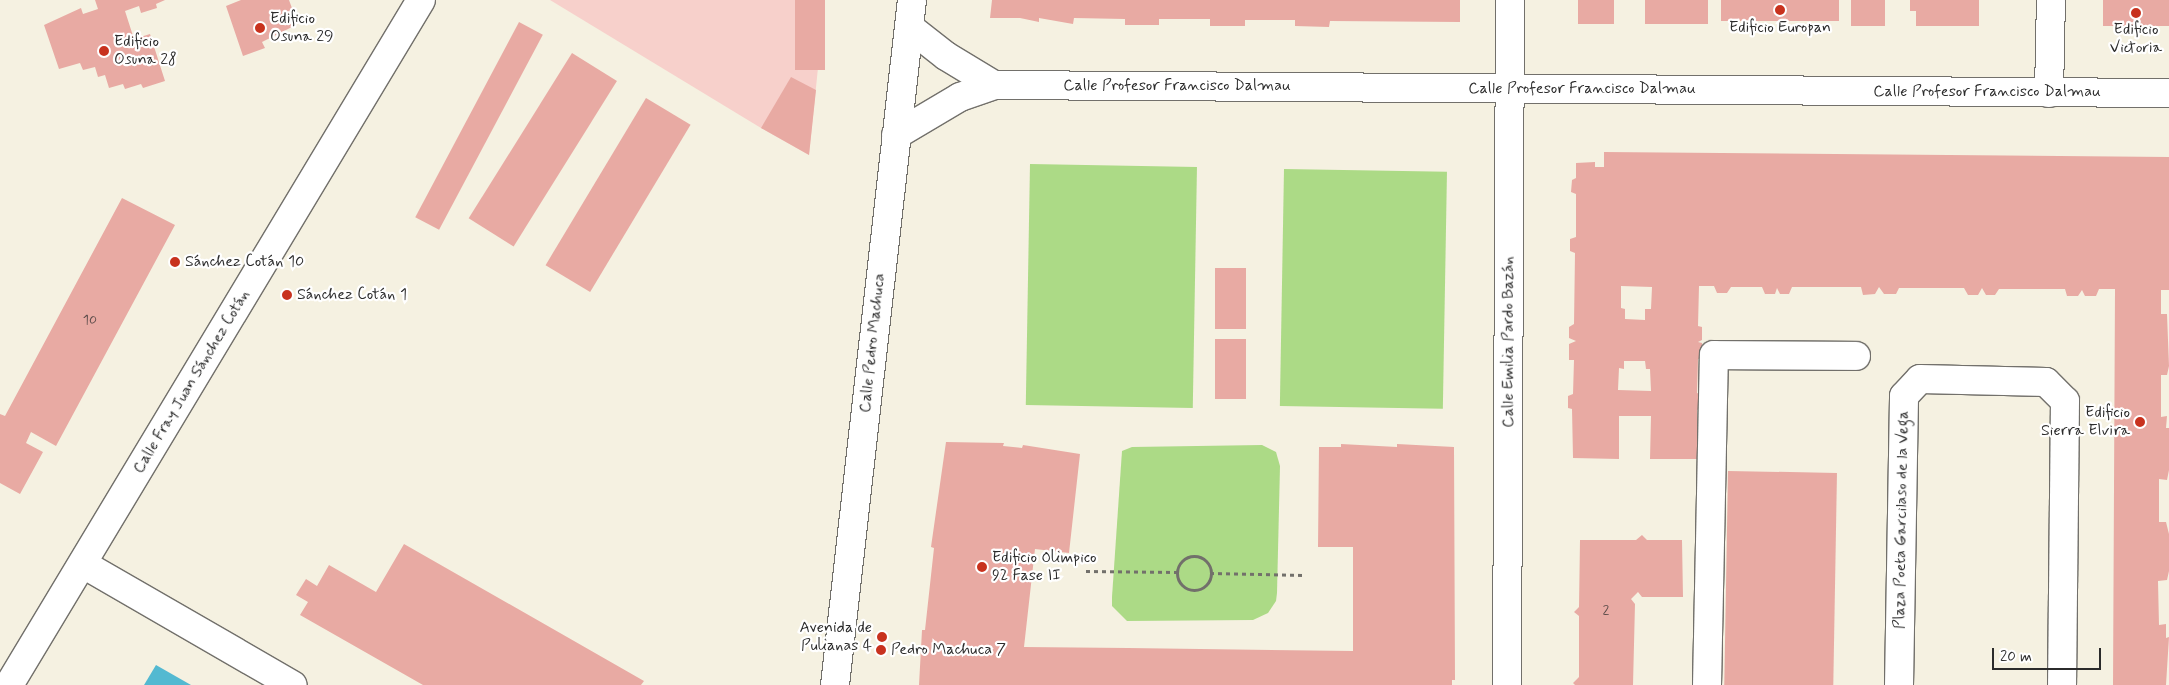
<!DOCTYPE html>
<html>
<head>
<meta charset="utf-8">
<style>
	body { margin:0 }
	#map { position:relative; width:2169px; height:685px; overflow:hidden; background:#f5f1e1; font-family:Mynerve,sans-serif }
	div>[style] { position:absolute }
	.built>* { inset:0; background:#f7d0cb }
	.green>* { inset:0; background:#acda86; transform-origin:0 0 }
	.water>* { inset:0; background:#53b9d1 }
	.building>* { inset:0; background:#e8aaa3; transform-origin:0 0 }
	.path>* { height:3px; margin-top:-1.5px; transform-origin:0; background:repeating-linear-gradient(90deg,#72706b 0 4px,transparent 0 8px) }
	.path>.ring { margin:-1.5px; padding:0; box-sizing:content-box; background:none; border:3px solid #72706b; border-radius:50% }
	.roads { filter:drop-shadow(1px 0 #72706b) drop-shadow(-1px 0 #72706b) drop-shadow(0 1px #72706b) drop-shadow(0 -1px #72706b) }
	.pedestrian>* { height:28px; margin:-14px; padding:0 14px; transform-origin:14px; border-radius:14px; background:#fff }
	.minor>* { height:28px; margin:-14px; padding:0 14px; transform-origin:14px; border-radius:14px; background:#fff }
	.tertiary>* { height:28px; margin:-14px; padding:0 14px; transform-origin:14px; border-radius:14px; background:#fff }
	.secondary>* { height:28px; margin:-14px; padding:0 14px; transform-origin:14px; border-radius:14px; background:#fff }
	.primary>* { height:28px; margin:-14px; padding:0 14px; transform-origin:14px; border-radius:14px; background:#fff }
	.dots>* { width:14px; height:14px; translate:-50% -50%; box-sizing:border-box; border:2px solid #fff; border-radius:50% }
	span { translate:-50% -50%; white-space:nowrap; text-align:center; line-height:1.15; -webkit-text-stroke:4.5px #fff; paint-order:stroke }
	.number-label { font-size:14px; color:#5a4b49 }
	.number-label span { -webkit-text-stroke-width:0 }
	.poi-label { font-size:16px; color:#2b2b2b }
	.left { translate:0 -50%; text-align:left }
	.right { translate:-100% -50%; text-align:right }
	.street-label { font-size:16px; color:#2b2b2b }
	.scale { position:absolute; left:1992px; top:648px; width:109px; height:22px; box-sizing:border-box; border:2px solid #2b2b2b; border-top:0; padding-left:6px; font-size:15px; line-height:18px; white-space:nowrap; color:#2b2b2b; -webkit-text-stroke:4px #fff; paint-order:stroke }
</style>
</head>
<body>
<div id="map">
	<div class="built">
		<div style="clip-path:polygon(550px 0,825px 0,809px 155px,761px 128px)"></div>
	</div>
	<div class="green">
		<div style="left:1030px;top:164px;width:167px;height:241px;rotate:1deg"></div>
		<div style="left:1284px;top:169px;width:163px;height:237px;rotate:1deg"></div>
		<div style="clip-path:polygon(1262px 445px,1276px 452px,1280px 466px,1277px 593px,1276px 601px,1268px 613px,1253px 620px,1127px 621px,1112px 606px,1112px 597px,1122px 451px,1132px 447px)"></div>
	</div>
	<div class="water">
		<div style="clip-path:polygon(156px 665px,191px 685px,144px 685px)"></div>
	</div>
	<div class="building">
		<div style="clip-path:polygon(95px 0,165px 0,156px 4px,157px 8px,141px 13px,139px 6px,125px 11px,134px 39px,150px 34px,165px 81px,143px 88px,141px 84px,125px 89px,123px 84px,109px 88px,105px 75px,98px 77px,95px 67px,83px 70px,80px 63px,59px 69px,44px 25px,81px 8px,83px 14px,98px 9px)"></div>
		<div style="clip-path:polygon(241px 0,289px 0,293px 11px,288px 13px,294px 26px,262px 42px,265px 48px,243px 56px,226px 6px)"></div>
		<div style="left:795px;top:0;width:30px;height:70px"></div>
		<div style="clip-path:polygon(992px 0,1460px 0,1460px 22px,1330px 21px,1329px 27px,1295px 26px,1295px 20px,1245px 20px,1245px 26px,1210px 26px,1210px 19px,1159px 19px,1159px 25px,1125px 25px,1125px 19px,1074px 18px,1073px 24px,1039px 18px,1039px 22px,1020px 18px,990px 18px)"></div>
		<div style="left:1578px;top:0;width:36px;height:24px"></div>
		<div style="left:1645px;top:0;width:63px;height:24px"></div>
		<div style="left:1721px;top:0;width:118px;height:21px"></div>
		<div style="left:1851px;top:0;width:34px;height:26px"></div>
		<div style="clip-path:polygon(1910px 0,1979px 0,1979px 26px,1916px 26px,1916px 11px,1910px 11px)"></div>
		<div style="left:2103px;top:0;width:66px;height:26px"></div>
		<div style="left:519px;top:22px;width:27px;height:221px;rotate:28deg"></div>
		<div style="left:572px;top:53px;width:53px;height:195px;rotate:32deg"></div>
		<div style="clip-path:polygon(791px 77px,816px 90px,809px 155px,761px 128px)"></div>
		<div style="left:646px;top:98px;width:52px;height:195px;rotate:31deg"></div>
		<div style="clip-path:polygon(evenodd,1604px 152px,2169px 157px,2169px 290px,2161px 290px,2161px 314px,2167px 314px,2169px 366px,2167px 375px,2161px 375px,2161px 417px,2167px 416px,2166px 428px,2169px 428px,2169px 470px,2167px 480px,2159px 479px,2159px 522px,2166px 522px,2169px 534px,2169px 571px,2167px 580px,2158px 581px,2159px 625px,2166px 624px,2166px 638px,2169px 637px,2166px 685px,2113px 685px,2115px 289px,2099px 289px,2096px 296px,2085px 296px,2082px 290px,2078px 296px,2067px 296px,2065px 289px,1999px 289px,1995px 295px,1986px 295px,1982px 288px,1978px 295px,1968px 295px,1964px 288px,1899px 288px,1896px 294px,1884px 294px,1879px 287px,1875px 294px,1863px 295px,1861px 287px,1792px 287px,1789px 294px,1780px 294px,1777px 288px,1775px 294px,1765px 294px,1762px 287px,1731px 287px,1727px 293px,1717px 293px,1714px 286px,1699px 286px,1698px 326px,1702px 327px,1702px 340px,1698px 342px,1702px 343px,1703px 358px,1698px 359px,1697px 393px,1703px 395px,1702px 408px,1697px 410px,1697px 459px,1650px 459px,1651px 416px,1619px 416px,1619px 459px,1573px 458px,1572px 409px,1568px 408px,1568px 396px,1573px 394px,1574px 360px,1569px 360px,1569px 344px,1576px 341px,1569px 338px,1569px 327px,1574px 324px,1575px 253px,1570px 251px,1570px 239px,1576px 237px,1576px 194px,1571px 192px,1572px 180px,1576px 178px,1576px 163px,1595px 162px,1595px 167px,1604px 167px,1604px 152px,1621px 286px,1652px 287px,1651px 309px,1645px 309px,1645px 320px,1625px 319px,1625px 309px,1621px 308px,1621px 286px,1604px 152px,1624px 361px,1645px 361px,1646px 369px,1650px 369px,1651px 391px,1618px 390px,1619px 368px,1624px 369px,1624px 361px)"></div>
		<div style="clip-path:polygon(122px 198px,175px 225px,56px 446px,31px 432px,26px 443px,43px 452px,20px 494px,0 483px,0 414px,5px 416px)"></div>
		<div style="left:1215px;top:268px;width:31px;height:61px"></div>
		<div style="left:1215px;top:339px;width:31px;height:60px"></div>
		<div style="clip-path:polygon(946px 442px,1004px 443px,1003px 446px,1022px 448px,1023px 445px,1080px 454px,1069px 553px,1035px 549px,1024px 647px,1128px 648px,1353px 651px,1353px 547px,1318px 547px,1319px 447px,1341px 447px,1341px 444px,1397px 447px,1397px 444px,1454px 447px,1455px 680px,1452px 680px,1452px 685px,919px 685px,922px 630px,925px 630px,934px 548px,931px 547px)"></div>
		<div style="left:1728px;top:471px;width:109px;height:214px;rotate:1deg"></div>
		<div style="clip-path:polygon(1642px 535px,1647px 540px,1682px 540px,1683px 597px,1642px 597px,1638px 592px,1631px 599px,1635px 604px,1633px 685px,1575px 685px,1573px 683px,1579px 677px,1579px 616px,1574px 612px,1579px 607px,1580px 540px,1636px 540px)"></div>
		<div style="clip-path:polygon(404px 544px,644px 681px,641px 685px,423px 685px,300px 615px,308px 602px,296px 595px,306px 579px,317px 586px,329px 565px,376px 592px)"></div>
	</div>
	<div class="path">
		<div class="ring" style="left:1177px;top:556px;width:31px;height:31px"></div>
		<div style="left:1086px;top:571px;width:91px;rotate:0.6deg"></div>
		<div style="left:1210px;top:573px;width:93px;rotate:1.2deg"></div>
	</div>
	<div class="roads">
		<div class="pedestrian">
			<div style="left:1707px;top:685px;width:330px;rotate:-88.8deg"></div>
			<div style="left:1714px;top:355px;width:142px;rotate:0.4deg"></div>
		</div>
		<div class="minor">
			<div style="left:2049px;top:93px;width:93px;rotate:-88.8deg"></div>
			<div style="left:1899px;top:685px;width:289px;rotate:-89deg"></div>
			<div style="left:1904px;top:396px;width:23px;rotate:-47deg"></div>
			<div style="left:1920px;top:379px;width:126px;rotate:1.4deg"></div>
			<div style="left:2046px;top:382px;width:27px;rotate:45deg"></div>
			<div style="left:2065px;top:401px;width:284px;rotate:90.6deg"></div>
		</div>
		<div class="tertiary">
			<div style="left:909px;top:27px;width:47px;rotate:38.1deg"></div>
			<div style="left:946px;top:56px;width:56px;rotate:31.1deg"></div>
			<div style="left:896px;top:135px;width:74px;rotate:-30.7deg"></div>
			<div style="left:960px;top:97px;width:36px;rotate:-19deg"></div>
			<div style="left:994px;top:85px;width:1175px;rotate:0.39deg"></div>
			<div style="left:1507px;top:685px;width:685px;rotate:-89.75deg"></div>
		</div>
		<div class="secondary">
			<div style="left:83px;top:564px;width:242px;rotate:30deg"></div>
			<div style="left:9px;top:685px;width:799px;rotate:-58.97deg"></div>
		</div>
		<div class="primary">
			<div style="left:835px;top:685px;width:689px;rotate:-83.59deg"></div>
		</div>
	</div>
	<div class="dots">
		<div style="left:1780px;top:10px;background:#c8321e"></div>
		<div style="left:2136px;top:13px;background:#c8321e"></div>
		<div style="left:260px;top:28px;background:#c8321e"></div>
		<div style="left:104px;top:51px;background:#c8321e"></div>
		<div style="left:175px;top:262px;background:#c8321e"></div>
		<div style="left:287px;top:295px;background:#c8321e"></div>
		<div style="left:2140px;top:422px;background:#c8321e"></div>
		<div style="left:982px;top:567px;background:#c8321e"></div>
		<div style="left:882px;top:637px;background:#c8321e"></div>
		<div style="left:881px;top:650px;background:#c8321e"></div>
	</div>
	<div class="number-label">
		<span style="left:90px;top:320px">10</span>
		<span style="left:1606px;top:610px">2</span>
	</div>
	<div class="poi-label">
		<span class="left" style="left:270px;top:28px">Edificio<br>Osuna 29</span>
		<span style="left:1780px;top:28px">Edificio Europan</span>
		<span style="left:2136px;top:39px">Edificio<br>Victoria</span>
		<span class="left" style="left:114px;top:51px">Edificio<br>Osuna 28</span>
		<span class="left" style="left:185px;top:262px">Sánchez Cotán 10</span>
		<span class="left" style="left:297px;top:295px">Sánchez Cotán 1</span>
		<span class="right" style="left:2130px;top:422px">Edificio<br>Sierra Elvira</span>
		<span class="left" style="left:992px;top:567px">Edificio Olimpico<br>92 Fase II</span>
		<span class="right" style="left:872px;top:637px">Avenida de<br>Pulianas 4</span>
		<span class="left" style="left:891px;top:650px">Pedro Machuca 7</span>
	</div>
	<div class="street-label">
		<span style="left:1177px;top:86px">Calle Profesor Francisco Dalmau</span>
		<span style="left:1582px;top:89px">Calle Profesor Francisco Dalmau</span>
		<span style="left:1987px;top:92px">Calle Profesor Francisco Dalmau</span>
		<span style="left:1509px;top:342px;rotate:-90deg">Calle Emilia Pardo Bazán</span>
		<span style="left:873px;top:343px;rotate:-84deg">Calle Pedro Machuca</span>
		<span style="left:192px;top:382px;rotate:-59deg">Calle Fray Juan Sánchez Cotán</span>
		<span style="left:1902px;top:520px;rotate:-89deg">Plaza Poeta Garcilaso de la Vega</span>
	</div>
	<div class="scale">20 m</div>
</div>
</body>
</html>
